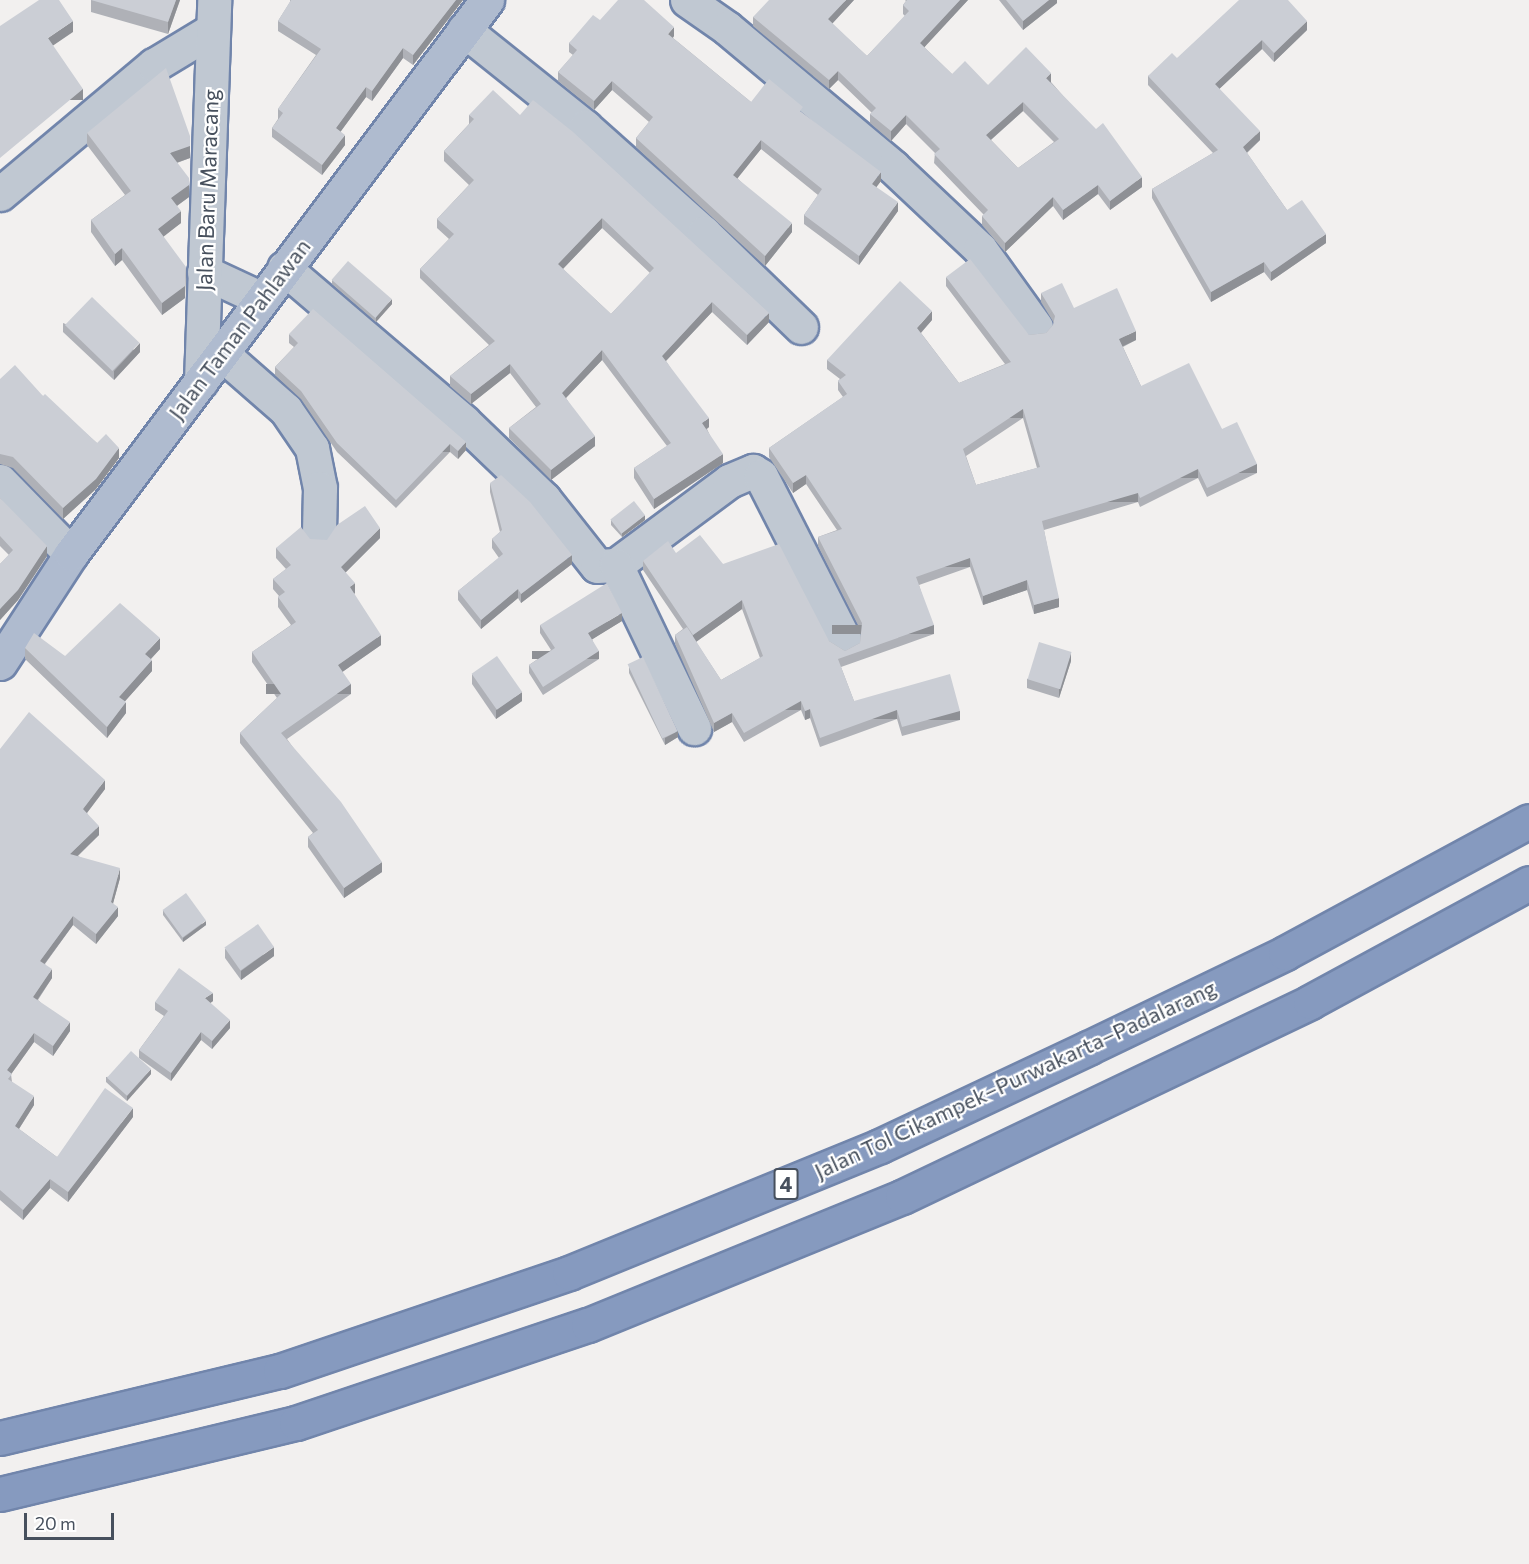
<!DOCTYPE html>
<html>
<head>
<meta charset="utf-8">
<style>
	body { margin:0 }
	#map { position:relative; width:1529px; height:1564px; overflow:hidden; background:#f2f0ef; font-family:Commissioner,sans-serif }
	div>[style] { position:absolute }
	.roads { filter:drop-shadow(2px 0 #7185ab) drop-shadow(-2px 0 #7185ab) drop-shadow(0 2px #7185ab) drop-shadow(0 -2px #7185ab) }
	.minor>* { height:33px; margin:-16.5px; padding:0 16.5px; transform-origin:16.5px; border-radius:16.5px; background:#c0c8d2 }
	.major>* { height:33px; margin:-16.5px; padding:0 16.5px; transform-origin:16.5px; border-radius:16.5px; background:#afbbcf }
	.highway>* { height:33px; margin:-16.5px; padding:0 16.5px; transform-origin:16.5px; border-radius:16.5px; background:#869abf }
	.wall>* { inset:0; background:#afb1b7 }
	.shaded-wall>* { inset:0; background:#8e9095; transform-origin:0 0 }
	.building>* { inset:0; background:#cbced5; transform-origin:0 0 }
	span { translate:-50% -50%; white-space:nowrap; text-align:center; line-height:1.15; -webkit-text-stroke:4.5px #fff; paint-order:stroke }
	.shield-label span { padding:2px 4px; background:#fff; border:2px solid; border-radius:4px; -webkit-text-stroke-width:0 }
	.shield-label { font-size:21px; color:#47505d; font-weight:700 }
	.street-label { font-size:22px; color:#47505d }
	.scale { position:absolute; left:24px; top:1513px; width:90px; height:27px; box-sizing:border-box; border:3px solid #47505d; border-top:0; padding-left:8px; font-size:18px; line-height:21px; white-space:nowrap; color:#47505d; -webkit-text-stroke:4px #fff; paint-order:stroke }
</style>
</head>
<body>
<div id="map">
	<div class="roads">
		<div class="minor">
			<div style="left:687px;top:0;width:49px;rotate:35deg"></div>
			<div style="left:727px;top:28px;width:217px;rotate:39.9deg"></div>
			<div style="left:893px;top:167px;width:120px;rotate:43.3deg"></div>
			<div style="left:980px;top:249px;width:96px;rotate:54.3deg"></div>
			<div style="left:464px;top:30px;width:155px;rotate:38.7deg"></div>
			<div style="left:585px;top:127px;width:159px;rotate:41.7deg"></div>
			<div style="left:704px;top:233px;width:135px;rotate:44.1deg"></div>
			<div style="left:0;top:194px;width:201px;rotate:-40deg"></div>
			<div style="left:154px;top:65px;width:68px;rotate:-31.1deg"></div>
			<div style="left:284px;top:268px;width:237px;rotate:40.5deg"></div>
			<div style="left:464px;top:422px;width:111px;rotate:43.9deg"></div>
			<div style="left:544px;top:499px;width:85px;rotate:51.7deg"></div>
			<div style="left:597px;top:566px;width:19px;rotate:-3deg"></div>
			<div style="left:616px;top:565px;width:141px;rotate:-36.6deg"></div>
			<div style="left:729px;top:481px;width:26px;rotate:-23deg"></div>
			<div style="left:753px;top:471px;width:9px;rotate:32deg"></div>
			<div style="left:761px;top:476px;width:185px;rotate:63deg"></div>
			<div style="left:204px;top:272px;width:64px;rotate:25deg"></div>
			<div style="left:221px;top:353px;width:86px;rotate:41.2deg"></div>
			<div style="left:286px;top:410px;width:46px;rotate:55.6deg"></div>
			<div style="left:312px;top:448px;width:41px;rotate:78.7deg"></div>
			<div style="left:320px;top:488px;width:45px;rotate:91.3deg"></div>
			<div style="left:201px;top:381px;width:381px;rotate:-88deg"></div>
			<div style="left:0;top:481px;width:102px;rotate:45.8deg"></div>
			<div style="left:616px;top:565px;width:181px;rotate:64.4deg"></div>
		</div>
		<div class="major">
			<div style="left:0;top:663px;width:130px;rotate:-56.9deg"></div>
			<div style="left:71px;top:554px;width:693px;rotate:-53.1deg"></div>
		</div>
		<div class="highway">
			<div style="left:0;top:1438px;width:288px;rotate:-13.5deg"></div>
			<div style="left:280px;top:1371px;width:305px;rotate:-18.7deg"></div>
			<div style="left:569px;top:1273px;width:336px;rotate:-22.2deg"></div>
			<div style="left:880px;top:1146px;width:230px;rotate:-25.2deg"></div>
			<div style="left:1088px;top:1048px;width:219px;rotate:-25.7deg"></div>
			<div style="left:1285px;top:953px;width:277px;rotate:-28.4deg"></div>
			<div style="left:0;top:1494px;width:304px;rotate:-13.5deg"></div>
			<div style="left:296px;top:1423px;width:308px;rotate:-18.6deg"></div>
			<div style="left:588px;top:1325px;width:339px;rotate:-22.2deg"></div>
			<div style="left:902px;top:1197px;width:452px;rotate:-25.5deg"></div>
			<div style="left:1310px;top:1002px;width:249px;rotate:-28.5deg"></div>
		</div>
	</div>
	<div class="wall">
		<div style="clip-path:polygon(91px 0,180px 0,168px 34px,91px 12px)"></div>
		<div style="clip-path:polygon(290px 0,463px 0,413px 65px,403px 58px,372px 101px,366px 97px,340px 132px,345px 145px,322px 175px,272px 137px,272px 128px,278px 119px,278px 109px,316px 55px,278px 31px,278px 21px,290px 2px)"></div>
		<div style="clip-path:polygon(evenodd,854px 0,832px 24px,867px 56px,905px 16px,903px 14px,903px 5px,906px 1px,905px 0,968px 0,924px 47px,952px 74px,988px 85px,1051px 82px,1142px 187px,1110px 210px,1098px 194px,1063px 220px,1053px 206px,1005px 252px,982px 225px,982px 216px,984px 215px,934px 163px,935px 153px,906px 124px,891px 141px,870px 123px,870px 114px,872px 113px,838px 80px,829px 89px,753px 26px,753px 17px,854px 0,1023px 111px,1054px 142px,1018px 168px,991px 140px,1023px 111px)"></div>
		<div style="clip-path:polygon(999px 0,1057px 0,1057px 3px,1023px 30px)"></div>
		<div style="clip-path:polygon(600px 20px,674px 36px,673px 38px,751px 102px,803px 114px,881px 181px,876px 187px,898px 211px,859px 265px,804px 224px,804px 215px,818px 195px,761px 149px,737px 178px,792px 232px,765px 266px,636px 147px,636px 138px,649px 122px,612px 90px,594px 110px,558px 81px,558px 72px,573px 55px,569px 52px,569px 43px)"></div>
		<div style="clip-path:polygon(1307px 30px,1274px 62px,1262px 49px,1219px 89px,1260px 140px,1247px 153px,1287px 210px,1326px 243px,1271px 281px,1264px 272px,1211px 302px,1152px 198px,1152px 189px,1213px 153px,1148px 85px,1148px 76px,1177px 58px)"></div>
		<div style="clip-path:polygon(evenodd,469px 115px,520px 115px,769px 322px,747px 345px,712px 312px,666px 361px,709px 427px,707px 429px,723px 463px,654px 509px,634px 478px,634px 468px,667px 446px,602px 360px,566px 398px,595px 446px,551px 480px,509px 438px,509px 428px,536px 407px,510px 373px,471px 404px,450px 386px,450px 376px,489px 345px,420px 278px,420px 269px,449px 239px,437px 228px,437px 219px,469px 185px,444px 161px,444px 151px,469px 124px,469px 115px,602px 228px,650px 273px,611px 314px,563px 269px,602px 228px)"></div>
		<div style="clip-path:polygon(87px 133px,190px 158px,177px 163px,189px 197px,177px 206px,181px 223px,163px 236px,185px 298px,162px 315px,122px 260px,115px 266px,91px 232px,91px 220px,125px 195px,87px 145px)"></div>
		<div style="clip-path:polygon(evenodd,946px 277px,1029px 335px,1046px 333px,1053px 325px,1054px 323px,1041px 302px,1041px 293px,1136px 340px,1123px 347px,1141px 386px,1222px 429px,1257px 473px,1207px 497px,1198px 478px,1140px 507px,1138px 502px,1044px 530px,1059px 607px,1034px 614px,1027px 590px,983px 605px,970px 567px,919px 585px,934px 634px,841px 667px,854px 701px,960px 720px,902px 736px,897px 719px,820px 747px,810px 718px,805px 720px,801px 710px,744px 742px,732px 722px,714px 732px,675px 644px,675px 635px,683px 629px,643px 570px,643px 561px,676px 553px,723px 564px,829px 641px,845px 651px,860px 643px,861px 631px,818px 546px,818px 537px,837px 530px,806px 484px,793px 493px,769px 457px,769px 448px,843px 397px,838px 390px,838px 381px,840px 379px,827px 369px,827px 360px,932px 320px,921px 333px,959px 383px,1005px 364px,946px 286px,946px 277px,1023px 418px,1037px 468px,976px 485px,966px 456px,1023px 418px,946px 277px,742px 609px,760px 658px,721px 680px,696px 642px,742px 609px)"></div>
		<div style="clip-path:polygon(332px 280px,392px 304px,376px 322px,332px 284px)"></div>
		<div style="clip-path:polygon(63px 323px,140px 352px,114px 380px,63px 332px)"></div>
		<div style="clip-path:polygon(289px 334px,466px 450px,458px 459px,450px 452px,396px 508px,337px 452px,301px 399px,275px 375px,275px 367px,294px 347px,289px 343px)"></div>
		<div style="clip-path:polygon(0 379px,43px 396px,97px 443px,119px 458px,96px 489px,63px 519px,13px 468px,0 464px)"></div>
		<div style="clip-path:polygon(490px 483px,572px 564px,521px 603px,518px 598px,481px 629px,458px 600px,458px 591px,499px 558px,492px 548px,492px 539px,500px 532px,490px 492px)"></div>
		<div style="clip-path:polygon(0 498px,47px 556px,18px 600px,0 620px,0 564px,9px 555px,0 546px)"></div>
		<div style="clip-path:polygon(611px 520px,645px 520px,622px 537px,611px 525px)"></div>
		<div style="clip-path:polygon(380px 538px,345px 573px,355px 593px,354px 594px,381px 645px,342px 672px,351px 694px,287px 739px,382px 872px,344px 898px,308px 847px,308px 837px,313px 833px,240px 743px,240px 733px,277px 698px,252px 662px,252px 652px,291px 625px,278px 607px,278px 597px,279px 596px,273px 589px,273px 579px,286px 569px,276px 558px,276px 548px,327px 540px)"></div>
		<div style="clip-path:polygon(622px 621px,592px 639px,599px 659px,543px 695px,529px 673px,529px 665px,551px 650px,540px 633px,540px 625px)"></div>
		<div style="clip-path:polygon(25px 648px,65px 656px,160px 649px,151px 659px,152px 671px,125px 701px,126px 713px,107px 738px,25px 659px)"></div>
		<div style="clip-path:polygon(1071px 661px,1059px 698px,1027px 688px,1027px 679px)"></div>
		<div style="clip-path:polygon(629px 666px,678px 737px,665px 745px,629px 673px)"></div>
		<div style="clip-path:polygon(472px 674px,522px 701px,496px 719px,472px 684px)"></div>
		<div style="clip-path:polygon(0 749px,105px 789px,87px 813px,99px 835px,78px 856px,120px 878px,113px 903px,118px 916px,96px 944px,73px 925px,45px 964px,52px 978px,38px 1000px,70px 1031px,53px 1056px,34px 1042px,11px 1074px,12px 1082px,34px 1105px,19px 1129px,57px 1157px,133px 1117px,68px 1202px,50px 1188px,23px 1220px,0 1200px)"></div>
		<div style="clip-path:polygon(163px 910px,206px 925px,183px 942px,163px 915px)"></div>
		<div style="clip-path:polygon(225px 949px,274px 956px,241px 980px,225px 958px)"></div>
		<div style="clip-path:polygon(213px 1001px,210px 1003px,230px 1028px,212px 1049px,201px 1040px,171px 1081px,139px 1058px,139px 1050px,164px 1016px,155px 1010px,155px 1002px)"></div>
		<div style="clip-path:polygon(151px 1074px,127px 1101px,106px 1082px,106px 1077px)"></div>
	</div>
	<div class="shaded-wall">
		<div style="clip-path:polygon(176px 0,180px 0,168px 34px,168px 22px)"></div>
		<div style="clip-path:polygon(456px 0,463px 0,413px 65px,413px 55px)"></div>
		<div style="clip-path:polygon(846px 0,854px 0,828px 28px,828px 19px)"></div>
		<div style="clip-path:polygon(960px 0,968px 0,920px 52px,920px 43px)"></div>
		<div style="clip-path:polygon(1049px 0,1057px 0,1057px 3px,1023px 30px,1023px 21px)"></div>
		<div style="clip-path:polygon(73px 21px,73px 32px,48px 49px,48px 38px)"></div>
		<div style="clip-path:polygon(1307px 21px,1307px 30px,1274px 62px,1274px 53px)"></div>
		<div style="clip-path:polygon(674px 27px,674px 36px,668px 43px,668px 34px)"></div>
		<div style="clip-path:polygon(1262px 40px,1262px 49px,1215px 93px,1215px 84px)"></div>
		<div style="clip-path:polygon(403px 48px,403px 58px,372px 101px,372px 91px)"></div>
		<div style="clip-path:polygon(838px 71px,838px 80px,829px 89px,829px 80px)"></div>
		<div style="clip-path:polygon(1051px 73px,1051px 82px,1046px 87px,1046px 78px)"></div>
		<div style="clip-path:polygon(612px 81px,612px 90px,594px 110px,594px 101px)"></div>
		<div style="clip-path:polygon(366px 87px,366px 97px,336px 138px,336px 128px)"></div>
		<div style="left:83px;top:89px;width:11px;height:108px;rotate:90deg"></div>
		<div style="clip-path:polygon(1023px 102px,1023px 111px,986px 144px,986px 135px)"></div>
		<div style="clip-path:polygon(906px 115px,906px 124px,891px 141px,891px 131px)"></div>
		<div style="clip-path:polygon(1260px 131px,1260px 140px,1243px 156px,1243px 147px)"></div>
		<div style="clip-path:polygon(345px 135px,345px 145px,322px 175px,322px 165px)"></div>
		<div style="clip-path:polygon(190px 136px,190px 158px,170px 165px,170px 153px)"></div>
		<div style="clip-path:polygon(761px 140px,761px 149px,733px 184px,733px 175px)"></div>
		<div style="clip-path:polygon(881px 172px,881px 181px,872px 193px,872px 184px)"></div>
		<div style="clip-path:polygon(1142px 177px,1142px 187px,1110px 210px,1110px 201px)"></div>
		<div style="clip-path:polygon(189px 178px,189px 197px,171px 210px,171px 198px)"></div>
		<div style="clip-path:polygon(1098px 185px,1098px 194px,1063px 220px,1063px 210px)"></div>
		<div style="clip-path:polygon(1053px 197px,1053px 206px,1005px 252px,1005px 243px)"></div>
		<div style="clip-path:polygon(898px 202px,898px 211px,859px 265px,859px 256px)"></div>
		<div style="clip-path:polygon(181px 211px,181px 223px,158px 241px,158px 229px)"></div>
		<div style="clip-path:polygon(602px 218px,602px 228px,558px 274px,558px 264px)"></div>
		<div style="clip-path:polygon(792px 223px,792px 232px,765px 266px,765px 256px)"></div>
		<div style="clip-path:polygon(1326px 234px,1326px 243px,1271px 281px,1271px 272px)"></div>
		<div style="clip-path:polygon(122px 248px,122px 260px,115px 266px,115px 254px)"></div>
		<div style="clip-path:polygon(1264px 262px,1264px 272px,1211px 302px,1211px 292px)"></div>
		<div style="clip-path:polygon(186px 267px,185px 298px,162px 315px,162px 303px)"></div>
		<div style="clip-path:polygon(392px 299px,392px 304px,376px 322px,376px 317px)"></div>
		<div style="clip-path:polygon(712px 302px,712px 312px,662px 365px,662px 356px)"></div>
		<div style="clip-path:polygon(932px 311px,932px 320px,917px 337px,917px 328px)"></div>
		<div style="clip-path:polygon(769px 313px,769px 322px,747px 345px,747px 335px)"></div>
		<div style="clip-path:polygon(1136px 331px,1136px 340px,1119px 348px,1119px 339px)"></div>
		<div style="clip-path:polygon(140px 343px,140px 352px,114px 380px,114px 371px)"></div>
		<div style="clip-path:polygon(602px 350px,602px 360px,562px 402px,562px 393px)"></div>
		<div style="clip-path:polygon(510px 364px,510px 373px,471px 404px,471px 394px)"></div>
		<div style="left:1023px;top:409px;width:9px;height:72px;rotate:90deg"></div>
		<div style="clip-path:polygon(709px 418px,709px 427px,702px 432px,702px 423px)"></div>
		<div style="clip-path:polygon(595px 436px,595px 446px,551px 480px,551px 470px)"></div>
		<div style="clip-path:polygon(466px 442px,466px 450px,458px 459px,458px 451px)"></div>
		<div style="left:450px;top:444px;width:8px;height:78px;rotate:90deg"></div>
		<div style="clip-path:polygon(119px 448px,119px 458px,96px 489px,63px 519px,63px 508px)"></div>
		<div style="clip-path:polygon(723px 454px,723px 463px,654px 509px,654px 499px)"></div>
		<div style="left:1257px;top:464px;width:9px;height:55px;rotate:90deg"></div>
		<div style="left:1198px;top:469px;width:9px;height:65px;rotate:90deg"></div>
		<div style="clip-path:polygon(806px 475px,806px 484px,793px 493px,793px 483px)"></div>
		<div style="left:1138px;top:493px;width:9px;height:100px;rotate:90deg"></div>
		<div style="clip-path:polygon(645px 515px,645px 520px,622px 537px,622px 533px)"></div>
		<div style="clip-path:polygon(380px 528px,380px 538px,341px 577px,341px 567px)"></div>
		<div style="clip-path:polygon(47px 546px,47px 556px,18px 600px,0 620px,0 609px)"></div>
		<div style="clip-path:polygon(572px 555px,572px 564px,521px 603px,521px 594px)"></div>
		<div style="left:970px;top:558px;width:9px;height:57px;rotate:90deg"></div>
		<div style="clip-path:polygon(1027px 580px,1027px 590px,983px 605px,983px 596px)"></div>
		<div style="clip-path:polygon(355px 583px,355px 593px,350px 597px,350px 587px)"></div>
		<div style="clip-path:polygon(518px 589px,518px 598px,481px 629px,481px 620px)"></div>
		<div style="clip-path:polygon(1059px 598px,1059px 607px,1034px 614px,1034px 605px)"></div>
		<div style="clip-path:polygon(742px 600px,742px 609px,693px 644px,693px 635px)"></div>
		<div style="clip-path:polygon(622px 613px,622px 621px,588px 642px,588px 633px)"></div>
		<div style="left:934px;top:625px;width:9px;height:102px;rotate:90deg"></div>
		<div style="clip-path:polygon(381px 635px,381px 645px,338px 675px,338px 665px)"></div>
		<div style="clip-path:polygon(160px 638px,160px 649px,145px 665px,145px 654px)"></div>
		<div style="left:599px;top:651px;width:8px;height:67px;rotate:90deg"></div>
		<div style="clip-path:polygon(1071px 652px,1071px 661px,1059px 698px,1059px 689px)"></div>
		<div style="clip-path:polygon(152px 660px,152px 671px,119px 708px,119px 697px)"></div>
		<div style="left:351px;top:684px;width:10px;height:85px;rotate:90deg"></div>
		<div style="clip-path:polygon(522px 692px,522px 701px,496px 719px,496px 710px)"></div>
		<div style="left:801px;top:701px;width:9px;height:65px;rotate:90deg"></div>
		<div style="clip-path:polygon(126px 702px,126px 713px,107px 738px,107px 727px)"></div>
		<div style="clip-path:polygon(810px 709px,810px 718px,805px 720px,805px 711px)"></div>
		<div style="left:897px;top:710px;width:9px;height:82px;rotate:90deg"></div>
		<div style="left:960px;top:711px;width:9px;height:60px;rotate:90deg"></div>
		<div style="clip-path:polygon(732px 713px,732px 722px,714px 732px,714px 723px)"></div>
		<div style="clip-path:polygon(678px 731px,678px 737px,665px 745px,665px 738px)"></div>
		<div style="clip-path:polygon(105px 780px,105px 789px,83px 818px,83px 809px)"></div>
		<div style="clip-path:polygon(99px 826px,99px 835px,70px 863px,70px 854px)"></div>
		<div style="clip-path:polygon(382px 862px,382px 872px,344px 898px,344px 888px)"></div>
		<div style="clip-path:polygon(120px 868px,120px 878px,111px 911px,111px 902px)"></div>
		<div style="clip-path:polygon(118px 907px,118px 916px,96px 944px,96px 934px)"></div>
		<div style="clip-path:polygon(73px 916px,73px 925px,40px 970px,40px 961px)"></div>
		<div style="clip-path:polygon(206px 921px,206px 925px,183px 942px,183px 938px)"></div>
		<div style="clip-path:polygon(274px 947px,274px 956px,241px 980px,241px 971px)"></div>
		<div style="clip-path:polygon(52px 969px,52px 978px,33px 1006px,33px 997px)"></div>
		<div style="clip-path:polygon(213px 993px,213px 1001px,205px 1007px,205px 998px)"></div>
		<div style="clip-path:polygon(230px 1020px,230px 1028px,212px 1049px,212px 1041px)"></div>
		<div style="clip-path:polygon(70px 1022px,70px 1031px,53px 1056px,53px 1046px)"></div>
		<div style="clip-path:polygon(201px 1032px,201px 1040px,171px 1081px,171px 1073px)"></div>
		<div style="clip-path:polygon(34px 1033px,34px 1042px,7px 1080px,7px 1070px)"></div>
		<div style="clip-path:polygon(151px 1069px,151px 1074px,127px 1101px,127px 1096px)"></div>
		<div style="clip-path:polygon(34px 1096px,34px 1105px,15px 1135px,15px 1126px)"></div>
		<div style="clip-path:polygon(133px 1108px,133px 1117px,68px 1202px,68px 1192px)"></div>
		<div style="clip-path:polygon(50px 1179px,50px 1188px,23px 1220px,23px 1210px)"></div>
	</div>
	<div class="building">
		<div style="clip-path:polygon(39px 0,59px 0,73px 21px,48px 38px,83px 89px,0 158px,0 26px)"></div>
		<div style="clip-path:polygon(91px 0,176px 0,168px 22px)"></div>
		<div style="clip-path:polygon(291px 0,456px 0,413px 55px,403px 48px,372px 91px,366px 87px,336px 128px,345px 135px,322px 165px,272px 128px,283px 113px,278px 109px,321px 49px,278px 21px)"></div>
		<div style="clip-path:polygon(618px 0,644px 0,674px 27px,668px 34px,751px 102px,769px 79px,803px 107px,800px 111px,881px 172px,872px 184px,898px 202px,859px 256px,804px 215px,822px 189px,761px 140px,733px 175px,792px 223px,765px 256px,636px 138px,653px 117px,612px 81px,594px 101px,558px 72px,577px 50px,569px 43px,593px 15px,600px 20px)"></div>
		<div style="clip-path:polygon(evenodd,769px 0,846px 0,828px 19px,867px 56px,909px 11px,903px 5px,907px 0,960px 0,920px 43px,952px 74px,965px 61px,988px 85px,1026px 47px,1051px 73px,1046px 78px,1096px 129px,1103px 123px,1142px 177px,1110px 201px,1098px 185px,1063px 210px,1053px 197px,1005px 243px,982px 216px,988px 210px,934px 154px,940px 149px,906px 115px,891px 131px,870px 114px,876px 108px,838px 71px,829px 80px,753px 17px,769px 0,1023px 102px,1059px 139px,1018px 168px,986px 135px,1023px 102px)"></div>
		<div style="clip-path:polygon(1006px 0,1049px 0,1023px 21px)"></div>
		<div style="clip-path:polygon(1239px 0,1288px 0,1307px 21px,1274px 53px,1262px 40px,1215px 84px,1260px 131px,1243px 147px,1287px 210px,1302px 200px,1326px 234px,1271px 272px,1264px 262px,1211px 292px,1152px 189px,1218px 150px,1148px 76px,1172px 53px,1177px 58px)"></div>
		<div style="clip-path:polygon(166px 68px,190px 136px,190px 146px,170px 153px,189px 178px,189px 185px,171px 198px,181px 211px,158px 229px,186px 267px,185px 286px,162px 303px,122px 248px,115px 254px,91px 220px,131px 191px,87px 133px)"></div>
		<div style="clip-path:polygon(evenodd,493px 90px,520px 115px,533px 100px,573px 132px,769px 313px,747px 335px,712px 302px,662px 356px,709px 418px,702px 423px,723px 454px,654px 499px,634px 468px,671px 443px,602px 350px,562px 393px,595px 436px,551px 470px,509px 428px,541px 404px,510px 364px,471px 394px,450px 376px,495px 341px,420px 269px,454px 234px,437px 219px,474px 180px,444px 151px,474px 119px,469px 115px,493px 90px,602px 218px,654px 268px,611px 314px,558px 264px,602px 218px)"></div>
		<div style="clip-path:polygon(evenodd,970px 259px,1029px 335px,1046px 333px,1053px 325px,1055px 316px,1041px 293px,1062px 283px,1074px 308px,1117px 288px,1136px 331px,1119px 339px,1141px 386px,1189px 363px,1222px 429px,1237px 422px,1257px 464px,1207px 488px,1198px 469px,1140px 498px,1138px 493px,1042px 521px,1059px 598px,1034px 605px,1027px 580px,983px 596px,970px 558px,916px 577px,934px 625px,838px 659px,854px 701px,950px 674px,960px 711px,902px 727px,897px 710px,820px 738px,810px 709px,805px 711px,801px 701px,744px 733px,732px 713px,714px 723px,675px 635px,687px 627px,721px 680px,763px 656px,742px 600px,693px 635px,643px 561px,668px 541px,676px 553px,700px 535px,723px 564px,779px 544px,829px 641px,845px 651px,860px 643px,862px 623px,818px 537px,842px 529px,806px 475px,793px 483px,769px 448px,847px 394px,838px 381px,846px 375px,827px 360px,900px 281px,932px 311px,917px 328px,959px 383px,1011px 362px,946px 277px,970px 259px,1023px 409px,1040px 467px,976px 485px,963px 449px,1023px 409px)"></div>
		<div style="left:348px;top:261px;width:58px;height:25px;rotate:41deg"></div>
		<div style="left:92px;top:297px;width:66px;height:39px;rotate:44deg"></div>
		<div style="clip-path:polygon(313px 309px,466px 442px,458px 451px,450px 444px,396px 500px,337px 443px,301px 391px,275px 367px,298px 343px,289px 334px)"></div>
		<div style="clip-path:polygon(15px 365px,43px 396px,45px 394px,97px 443px,106px 434px,119px 448px,96px 479px,63px 508px,13px 457px,0 454px,0 379px)"></div>
		<div style="clip-path:polygon(501px 475px,530px 502px,572px 555px,521px 594px,518px 589px,481px 620px,458px 591px,503px 554px,492px 539px,502px 530px,490px 483px)"></div>
		<div style="clip-path:polygon(0 498px,47px 546px,18px 590px,0 609px,0 564px,13px 550px,0 536px)"></div>
		<div style="left:634px;top:501px;width:18px;height:30px;rotate:52deg"></div>
		<div style="clip-path:polygon(365px 506px,380px 528px,341px 567px,355px 583px,350px 587px,381px 635px,338px 665px,351px 684px,281px 733px,341px 802px,382px 862px,344px 888px,308px 837px,318px 830px,240px 733px,281px 694px,252px 652px,296px 622px,278px 597px,285px 592px,273px 579px,291px 565px,276px 548px,301px 527px,310px 539px,327px 540px,337px 525px)"></div>
		<div style="clip-path:polygon(607px 583px,622px 613px,588px 633px,599px 651px,543px 687px,529px 665px,555px 648px,540px 625px)"></div>
		<div style="clip-path:polygon(120px 603px,160px 638px,145px 654px,152px 660px,119px 697px,126px 702px,107px 727px,25px 648px,34px 633px,65px 656px)"></div>
		<div style="left:1039px;top:642px;width:34px;height:39px;rotate:17deg"></div>
		<div style="left:497px;top:656px;width:44px;height:31px;rotate:55deg"></div>
		<div style="left:643px;top:657px;width:82px;height:17px;rotate:65deg"></div>
		<div style="clip-path:polygon(29px 712px,105px 780px,83px 809px,99px 826px,70px 854px,120px 868px,111px 902px,118px 907px,96px 934px,73px 916px,40px 961px,52px 969px,33px 997px,70px 1022px,53px 1046px,34px 1033px,7px 1070px,12px 1074px,8px 1079px,34px 1096px,15px 1126px,57px 1157px,105px 1088px,133px 1108px,68px 1192px,50px 1179px,23px 1210px,0 1190px,0 749px)"></div>
		<div style="left:186px;top:893px;width:34px;height:29px;rotate:54deg"></div>
		<div style="left:258px;top:924px;width:28px;height:41px;rotate:55deg"></div>
		<div style="clip-path:polygon(179px 968px,213px 993px,205px 998px,230px 1020px,212px 1041px,201px 1032px,171px 1073px,139px 1050px,168px 1011px,155px 1002px)"></div>
		<div style="left:131px;top:1051px;width:27px;height:36px;rotate:42deg"></div>
	</div>
	<div class="shield-label">
		<span style="left:786px;top:1184px">4</span>
	</div>
	<div class="street-label">
		<span style="left:207px;top:190px;rotate:-88deg">Jalan Baru Maracang</span>
		<span style="left:239px;top:329px;rotate:-53deg">Jalan Taman Pahlawan</span>
		<span style="left:1015px;top:1079px;rotate:-25deg">Jalan Tol Cikampek–Purwakarta–Padalarang</span>
	</div>
	<div class="scale">20 m</div>
</div>
</body>
</html>
